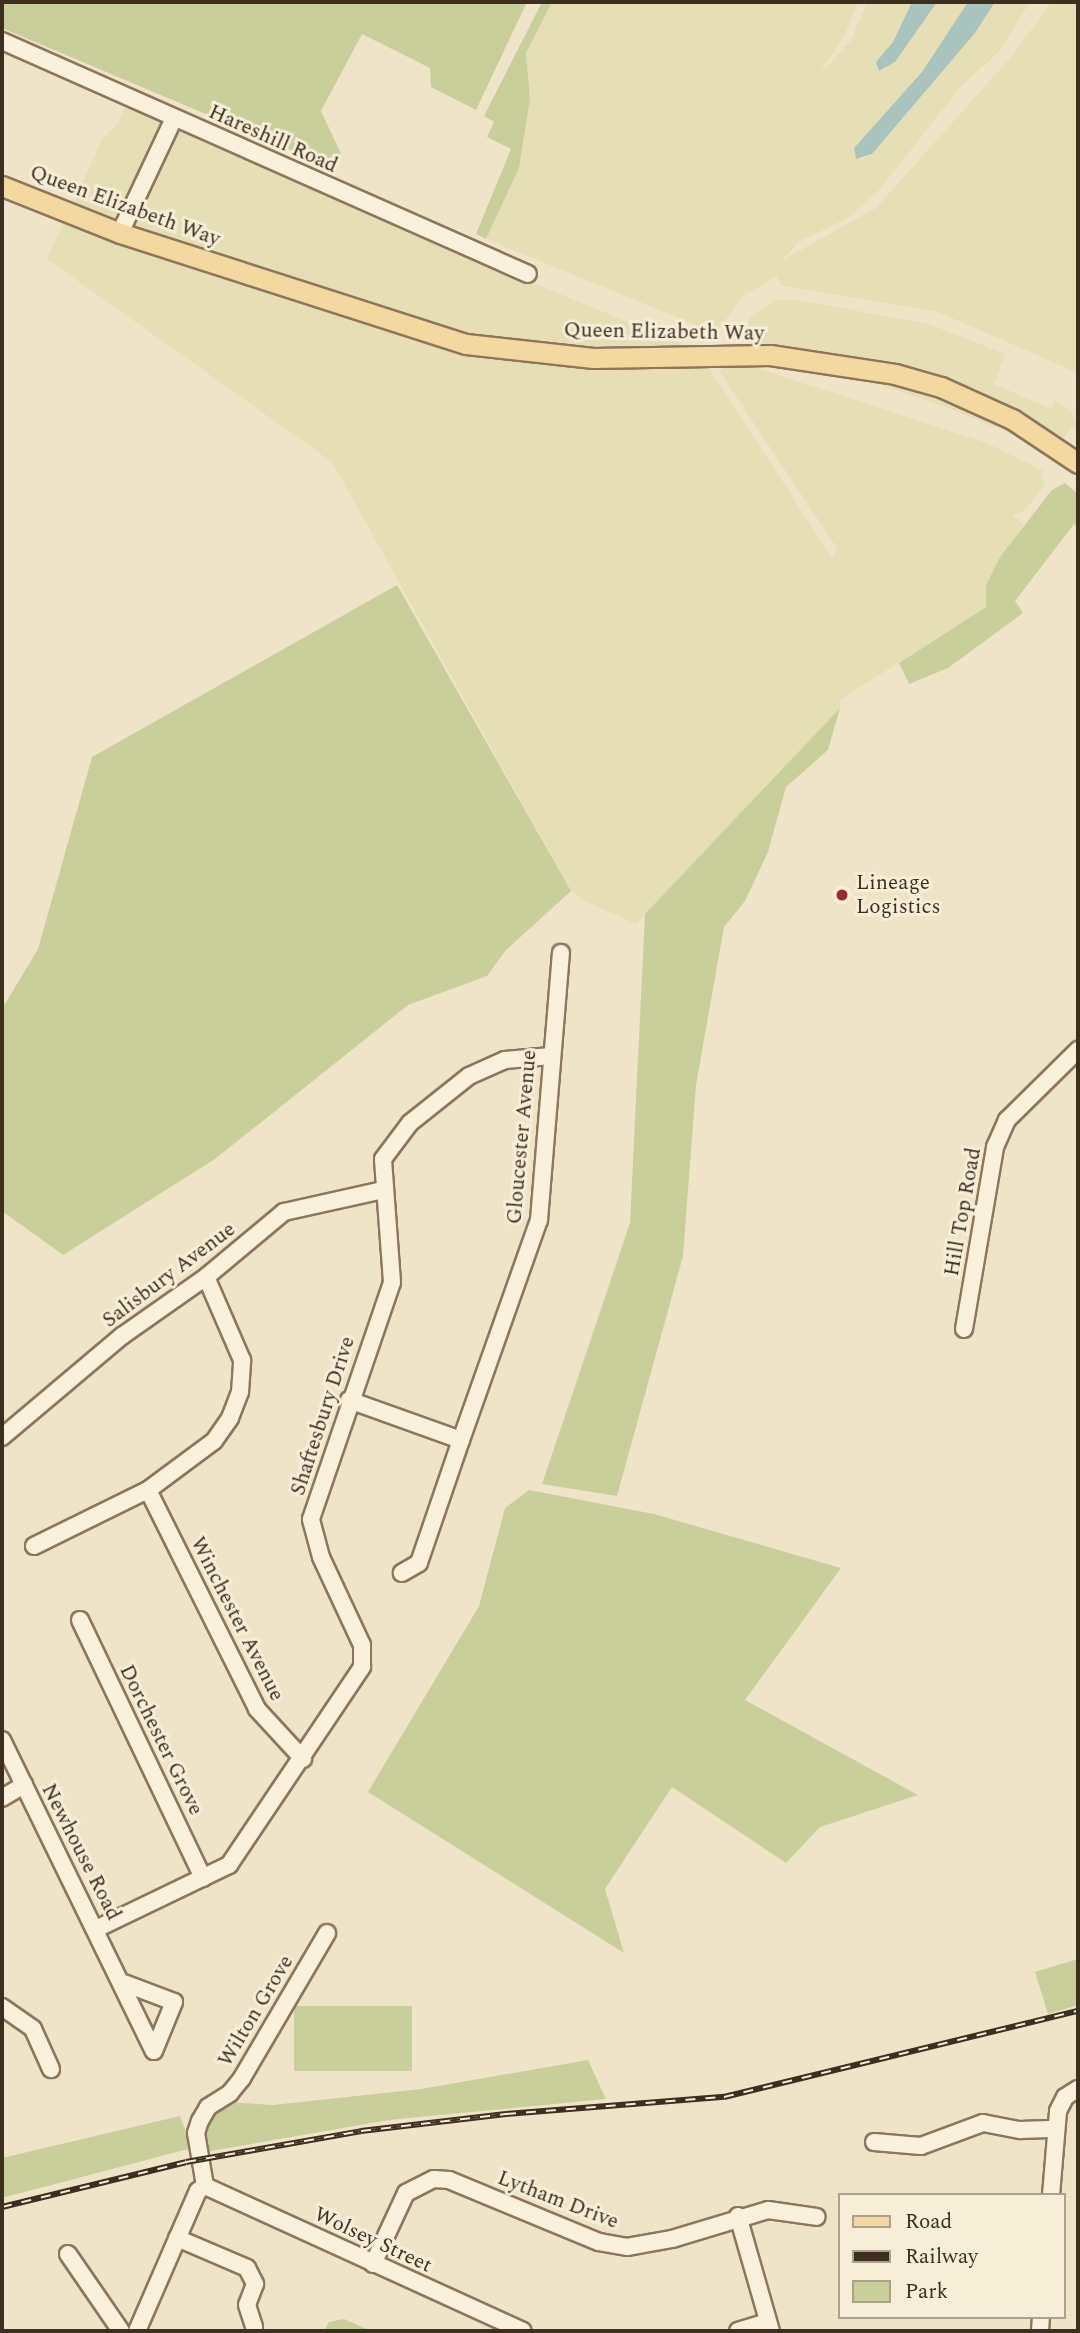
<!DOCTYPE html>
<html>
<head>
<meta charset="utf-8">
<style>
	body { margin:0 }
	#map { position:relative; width:1080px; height:2333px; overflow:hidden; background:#f0e4c8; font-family:Spectral,serif }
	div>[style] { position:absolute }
	.farmland>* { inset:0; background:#e6deb5 }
	.green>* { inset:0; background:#c9cf9b; transform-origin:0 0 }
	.water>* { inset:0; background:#a9c4bc }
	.roads { filter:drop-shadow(2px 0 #8d765c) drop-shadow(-2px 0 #8d765c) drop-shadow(0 2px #8d765c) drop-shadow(0 -2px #8d765c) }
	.minor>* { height:16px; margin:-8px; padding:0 8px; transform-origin:8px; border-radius:8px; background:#faf1dc }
	.major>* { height:19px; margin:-9.5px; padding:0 9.5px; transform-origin:9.5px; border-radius:9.5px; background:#f3d9a0 }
	.rail>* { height:6px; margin-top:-3px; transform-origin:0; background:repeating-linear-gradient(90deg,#f7eed8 0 10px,#3d2e20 0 20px); box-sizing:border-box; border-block:2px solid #3d2e20 }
	.dots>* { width:19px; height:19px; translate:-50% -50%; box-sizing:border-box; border:4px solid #f7eed8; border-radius:50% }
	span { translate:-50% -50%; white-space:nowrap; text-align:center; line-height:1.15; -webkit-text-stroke:6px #f7eed8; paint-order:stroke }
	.street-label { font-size:21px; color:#3d2e20 }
	.poi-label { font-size:21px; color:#3d2e20 }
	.left { translate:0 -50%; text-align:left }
	.frame { position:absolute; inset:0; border:4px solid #3d2e20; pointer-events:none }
	.legend { position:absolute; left:838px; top:2193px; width:228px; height:126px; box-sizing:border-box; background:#f7eed8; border:2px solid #ada18e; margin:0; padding:9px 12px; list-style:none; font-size:21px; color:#3d2e20 }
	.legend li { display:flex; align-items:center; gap:14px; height:35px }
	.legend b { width:35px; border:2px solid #ada18e }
</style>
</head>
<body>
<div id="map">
	<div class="farmland">
		<div style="clip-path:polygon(552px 2px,858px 2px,844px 37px,817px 77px,851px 40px,867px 2px,912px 2px,893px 42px,876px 62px,884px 71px,937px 2px,968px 2px,922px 72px,854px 148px,861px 160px,872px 154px,975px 33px,995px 2px,1030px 2px,999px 51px,960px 88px,879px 190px,846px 219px,800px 241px,781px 261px,876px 208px,1010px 58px,1052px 2px,1078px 2px,1078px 373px,938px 312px,782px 286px,776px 276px,742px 297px,719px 329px,701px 327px,486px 239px,519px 168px,530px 99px,526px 53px)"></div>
		<div style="clip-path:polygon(127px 102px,463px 254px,698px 351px,832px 558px,837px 548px,720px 372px,726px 358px,984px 442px,1042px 470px,1044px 486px,1026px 509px,1013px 516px,1024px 524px,986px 585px,986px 607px,840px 700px,840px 708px,636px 924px,581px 899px,571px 891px,332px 462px,47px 259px,103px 138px,118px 124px)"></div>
		<div style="clip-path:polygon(775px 300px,798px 300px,929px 324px,1005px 354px,994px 384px,1051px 409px,1055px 400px,1072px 413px,1076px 423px,1054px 448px,1043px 447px,941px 405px,748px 342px,744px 337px,750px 318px)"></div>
	</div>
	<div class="green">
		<div style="clip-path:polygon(2px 2px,527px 2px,476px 110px,431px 87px,430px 68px,362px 34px,321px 111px,342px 156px,324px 164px,2px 28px)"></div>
		<div style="clip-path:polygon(542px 2px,552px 2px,526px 53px,530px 99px,519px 168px,486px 239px,476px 234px,511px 149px,487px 137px,494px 122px,484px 116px)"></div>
		<div style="clip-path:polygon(1065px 483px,1078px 494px,1078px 527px,1074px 524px,1015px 601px,1023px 613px,948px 668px,909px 684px,899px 663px,986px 607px,986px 585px,1000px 557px,1052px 490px)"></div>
		<div style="clip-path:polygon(397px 585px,571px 891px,506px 950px,487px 976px,408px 1005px,215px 1159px,63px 1255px,2px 1211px,2px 1002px,5px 1004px,38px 949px,92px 757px)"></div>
		<div style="clip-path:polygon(840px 708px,828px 750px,786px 787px,768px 852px,745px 901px,724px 927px,696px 1085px,683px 1256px,617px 1496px,542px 1484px,630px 1223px,645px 914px)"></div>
		<div style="clip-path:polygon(529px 1490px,654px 1514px,841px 1568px,745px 1700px,918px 1795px,820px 1827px,786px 1863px,672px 1787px,605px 1889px,624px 1953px,368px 1792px,479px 1606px,505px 1508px)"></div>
		<div style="clip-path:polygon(1078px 1959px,1078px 2005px,1048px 2014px,1035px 1972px)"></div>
		<div style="left:412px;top:2006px;width:65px;height:118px;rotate:90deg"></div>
		<div style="clip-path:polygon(588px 2060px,606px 2099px,389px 2120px,205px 2152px,206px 2119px,228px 2102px,273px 2105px,421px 2089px)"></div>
		<div style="clip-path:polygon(180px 2116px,192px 2148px,2px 2198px,2px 2158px)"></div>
		<div style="clip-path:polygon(344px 2319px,371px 2331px,324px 2331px,329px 2322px)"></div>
	</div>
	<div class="water">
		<div style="clip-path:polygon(912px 2px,937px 2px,895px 62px,879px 71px,876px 62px,893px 42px)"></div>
		<div style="clip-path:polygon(968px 2px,995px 2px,975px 33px,872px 154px,856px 159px,854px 148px,922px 72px)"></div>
	</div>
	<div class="roads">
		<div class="minor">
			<div style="left:2px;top:41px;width:575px;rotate:23.89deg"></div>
			<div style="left:120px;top:233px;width:127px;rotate:-64.8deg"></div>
			<div style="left:964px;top:1329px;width:185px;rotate:-80.3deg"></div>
			<div style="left:995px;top:1147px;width:30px;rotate:-66deg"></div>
			<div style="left:1007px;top:1120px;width:100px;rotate:-44.6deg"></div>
			<div style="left:349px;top:1400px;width:119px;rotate:19.7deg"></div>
			<div style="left:461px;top:1440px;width:130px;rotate:108.9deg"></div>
			<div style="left:419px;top:1563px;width:20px;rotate:150deg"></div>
			<div style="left:2px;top:1437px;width:157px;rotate:-40.1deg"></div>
			<div style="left:122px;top:1336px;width:103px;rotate:-35.1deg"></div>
			<div style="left:206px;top:1277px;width:102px;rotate:-39.8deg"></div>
			<div style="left:284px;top:1212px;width:101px;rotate:-12.5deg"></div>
			<div style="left:461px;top:1440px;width:233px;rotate:-70.5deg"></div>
			<div style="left:539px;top:1220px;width:268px;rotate:-85.3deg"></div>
			<div style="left:148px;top:1490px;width:245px;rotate:63.5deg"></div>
			<div style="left:257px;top:1709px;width:68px;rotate:47.4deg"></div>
			<div style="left:34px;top:1546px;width:127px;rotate:-26.2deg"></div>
			<div style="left:148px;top:1490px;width:82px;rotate:-36.6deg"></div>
			<div style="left:214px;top:1441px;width:28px;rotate:-55deg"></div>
			<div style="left:230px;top:1418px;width:28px;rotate:-69deg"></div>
			<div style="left:240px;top:1392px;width:32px;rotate:-86deg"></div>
			<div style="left:242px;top:1360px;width:90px;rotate:-113.4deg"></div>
			<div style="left:80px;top:1620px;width:286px;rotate:64.5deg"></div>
			<div style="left:2px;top:1740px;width:346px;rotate:64deg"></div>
			<div style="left:154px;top:2051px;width:53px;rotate:-67.8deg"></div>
			<div style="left:174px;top:2002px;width:53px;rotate:-159.2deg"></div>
			<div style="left:2px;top:1798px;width:26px;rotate:-31deg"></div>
			<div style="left:96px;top:1929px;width:148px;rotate:-25.7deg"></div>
			<div style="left:229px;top:1865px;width:239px;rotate:-56.1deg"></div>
			<div style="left:362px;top:1667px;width:22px;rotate:-90deg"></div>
			<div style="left:362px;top:1645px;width:97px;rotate:-115deg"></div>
			<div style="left:321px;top:1557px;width:39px;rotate:-105deg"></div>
			<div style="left:311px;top:1519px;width:250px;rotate:-71.1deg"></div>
			<div style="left:392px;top:1282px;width:123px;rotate:-94.2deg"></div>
			<div style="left:383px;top:1159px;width:45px;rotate:-53.1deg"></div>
			<div style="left:410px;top:1123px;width:75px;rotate:-38.5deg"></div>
			<div style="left:469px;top:1076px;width:39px;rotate:-24deg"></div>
			<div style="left:505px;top:1060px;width:46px;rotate:-5deg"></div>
			<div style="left:2px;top:2007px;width:38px;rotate:35deg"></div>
			<div style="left:33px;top:2029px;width:44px;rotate:65.8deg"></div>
			<div style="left:874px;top:2142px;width:47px;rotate:4.9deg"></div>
			<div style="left:921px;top:2146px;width:66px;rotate:-20.4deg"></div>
			<div style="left:983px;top:2123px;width:38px;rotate:11deg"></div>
			<div style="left:1020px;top:2130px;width:36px;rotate:-2deg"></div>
			<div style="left:205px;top:2186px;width:349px;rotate:24.5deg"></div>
			<div style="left:205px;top:2186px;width:54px;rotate:-99.6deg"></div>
			<div style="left:196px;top:2133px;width:13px;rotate:-72deg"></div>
			<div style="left:200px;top:2121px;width:16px;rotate:-60deg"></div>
			<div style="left:208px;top:2107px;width:26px;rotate:-32deg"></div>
			<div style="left:230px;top:2093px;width:19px;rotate:-51deg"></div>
			<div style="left:242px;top:2078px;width:168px;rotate:-59.6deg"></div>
			<div style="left:1051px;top:2195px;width:84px;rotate:-85.2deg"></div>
			<div style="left:1058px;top:2111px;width:16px;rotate:-63deg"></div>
			<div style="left:1065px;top:2097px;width:15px;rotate:-32deg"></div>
			<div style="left:738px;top:2216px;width:120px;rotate:74deg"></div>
			<div style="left:177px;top:2238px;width:76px;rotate:23.2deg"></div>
			<div style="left:247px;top:2268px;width:18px;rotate:63deg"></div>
			<div style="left:255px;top:2284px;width:22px;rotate:111deg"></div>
			<div style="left:247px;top:2305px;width:23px;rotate:72deg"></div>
			<div style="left:68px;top:2254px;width:93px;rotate:55.5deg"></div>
			<div style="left:373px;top:2264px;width:78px;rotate:-65.1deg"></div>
			<div style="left:406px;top:2193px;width:31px;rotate:-27deg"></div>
			<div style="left:434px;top:2179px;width:15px;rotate:4deg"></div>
			<div style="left:449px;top:2180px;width:162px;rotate:22.5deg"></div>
			<div style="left:599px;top:2242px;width:28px;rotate:10deg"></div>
			<div style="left:627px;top:2247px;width:46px;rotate:-10.1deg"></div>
			<div style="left:672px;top:2239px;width:100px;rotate:-16.8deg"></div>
			<div style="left:768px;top:2210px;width:49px;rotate:8.1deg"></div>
			<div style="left:137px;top:2331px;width:153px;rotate:-66.5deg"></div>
			<div style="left:198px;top:2191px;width:9px;rotate:-36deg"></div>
			<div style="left:738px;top:2331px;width:31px;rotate:-17deg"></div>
			<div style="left:1040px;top:2331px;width:14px;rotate:-86deg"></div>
		</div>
		<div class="major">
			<div style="left:2px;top:186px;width:127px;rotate:21.7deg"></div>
			<div style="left:120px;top:233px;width:363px;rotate:17.8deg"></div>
			<div style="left:466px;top:344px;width:128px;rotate:6.3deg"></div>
			<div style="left:593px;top:358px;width:177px;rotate:-1deg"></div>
			<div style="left:770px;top:355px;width:126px;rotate:8.6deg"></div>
			<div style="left:895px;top:374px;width:48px;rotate:15.8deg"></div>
			<div style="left:941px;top:387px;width:78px;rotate:24.3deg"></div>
			<div style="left:1012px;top:419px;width:79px;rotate:33.7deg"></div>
		</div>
	</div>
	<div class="rail">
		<div style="left:2px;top:2207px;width:189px;rotate:-13.7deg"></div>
		<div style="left:186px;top:2162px;width:178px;rotate:-10deg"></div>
		<div style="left:361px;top:2131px;width:146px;rotate:-6.7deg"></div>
		<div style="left:506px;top:2114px;width:219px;rotate:-4.5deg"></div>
		<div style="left:724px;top:2097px;width:364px;rotate:-13.7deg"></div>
	</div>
	<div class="dots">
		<div style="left:842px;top:895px;background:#9e2a2b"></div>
	</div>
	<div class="street-label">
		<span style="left:273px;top:139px;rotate:24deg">Hareshill Road</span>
		<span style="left:125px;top:206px;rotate:20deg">Queen Elizabeth Way</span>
		<span style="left:664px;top:332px;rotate:1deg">Queen Elizabeth Way</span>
		<span style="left:522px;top:1137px;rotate:-85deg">Gloucester Avenue</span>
		<span style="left:963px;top:1212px;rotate:-80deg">Hill Top Road</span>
		<span style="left:169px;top:1275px;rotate:-37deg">Salisbury Avenue</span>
		<span style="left:323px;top:1416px;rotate:-72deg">Shaftesbury Drive</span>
		<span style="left:237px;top:1619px;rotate:63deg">Winchester Avenue</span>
		<span style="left:161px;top:1740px;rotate:64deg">Dorchester Grove</span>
		<span style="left:81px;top:1852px;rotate:63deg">Newhouse Road</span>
		<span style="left:256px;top:2011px;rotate:-59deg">Wilton Grove</span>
		<span style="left:558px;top:2200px;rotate:21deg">Lytham Drive</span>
		<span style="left:373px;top:2240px;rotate:25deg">Wolsey Street</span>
	</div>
	<div class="poi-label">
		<span class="left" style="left:856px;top:895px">Lineage<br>Logistics</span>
	</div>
	<div class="frame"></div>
	<ul class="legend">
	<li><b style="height:9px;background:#f3d9a0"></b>Road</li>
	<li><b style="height:9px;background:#3d2e20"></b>Railway</li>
	<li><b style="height:19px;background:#c9cf9b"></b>Park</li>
	</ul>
</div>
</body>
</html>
